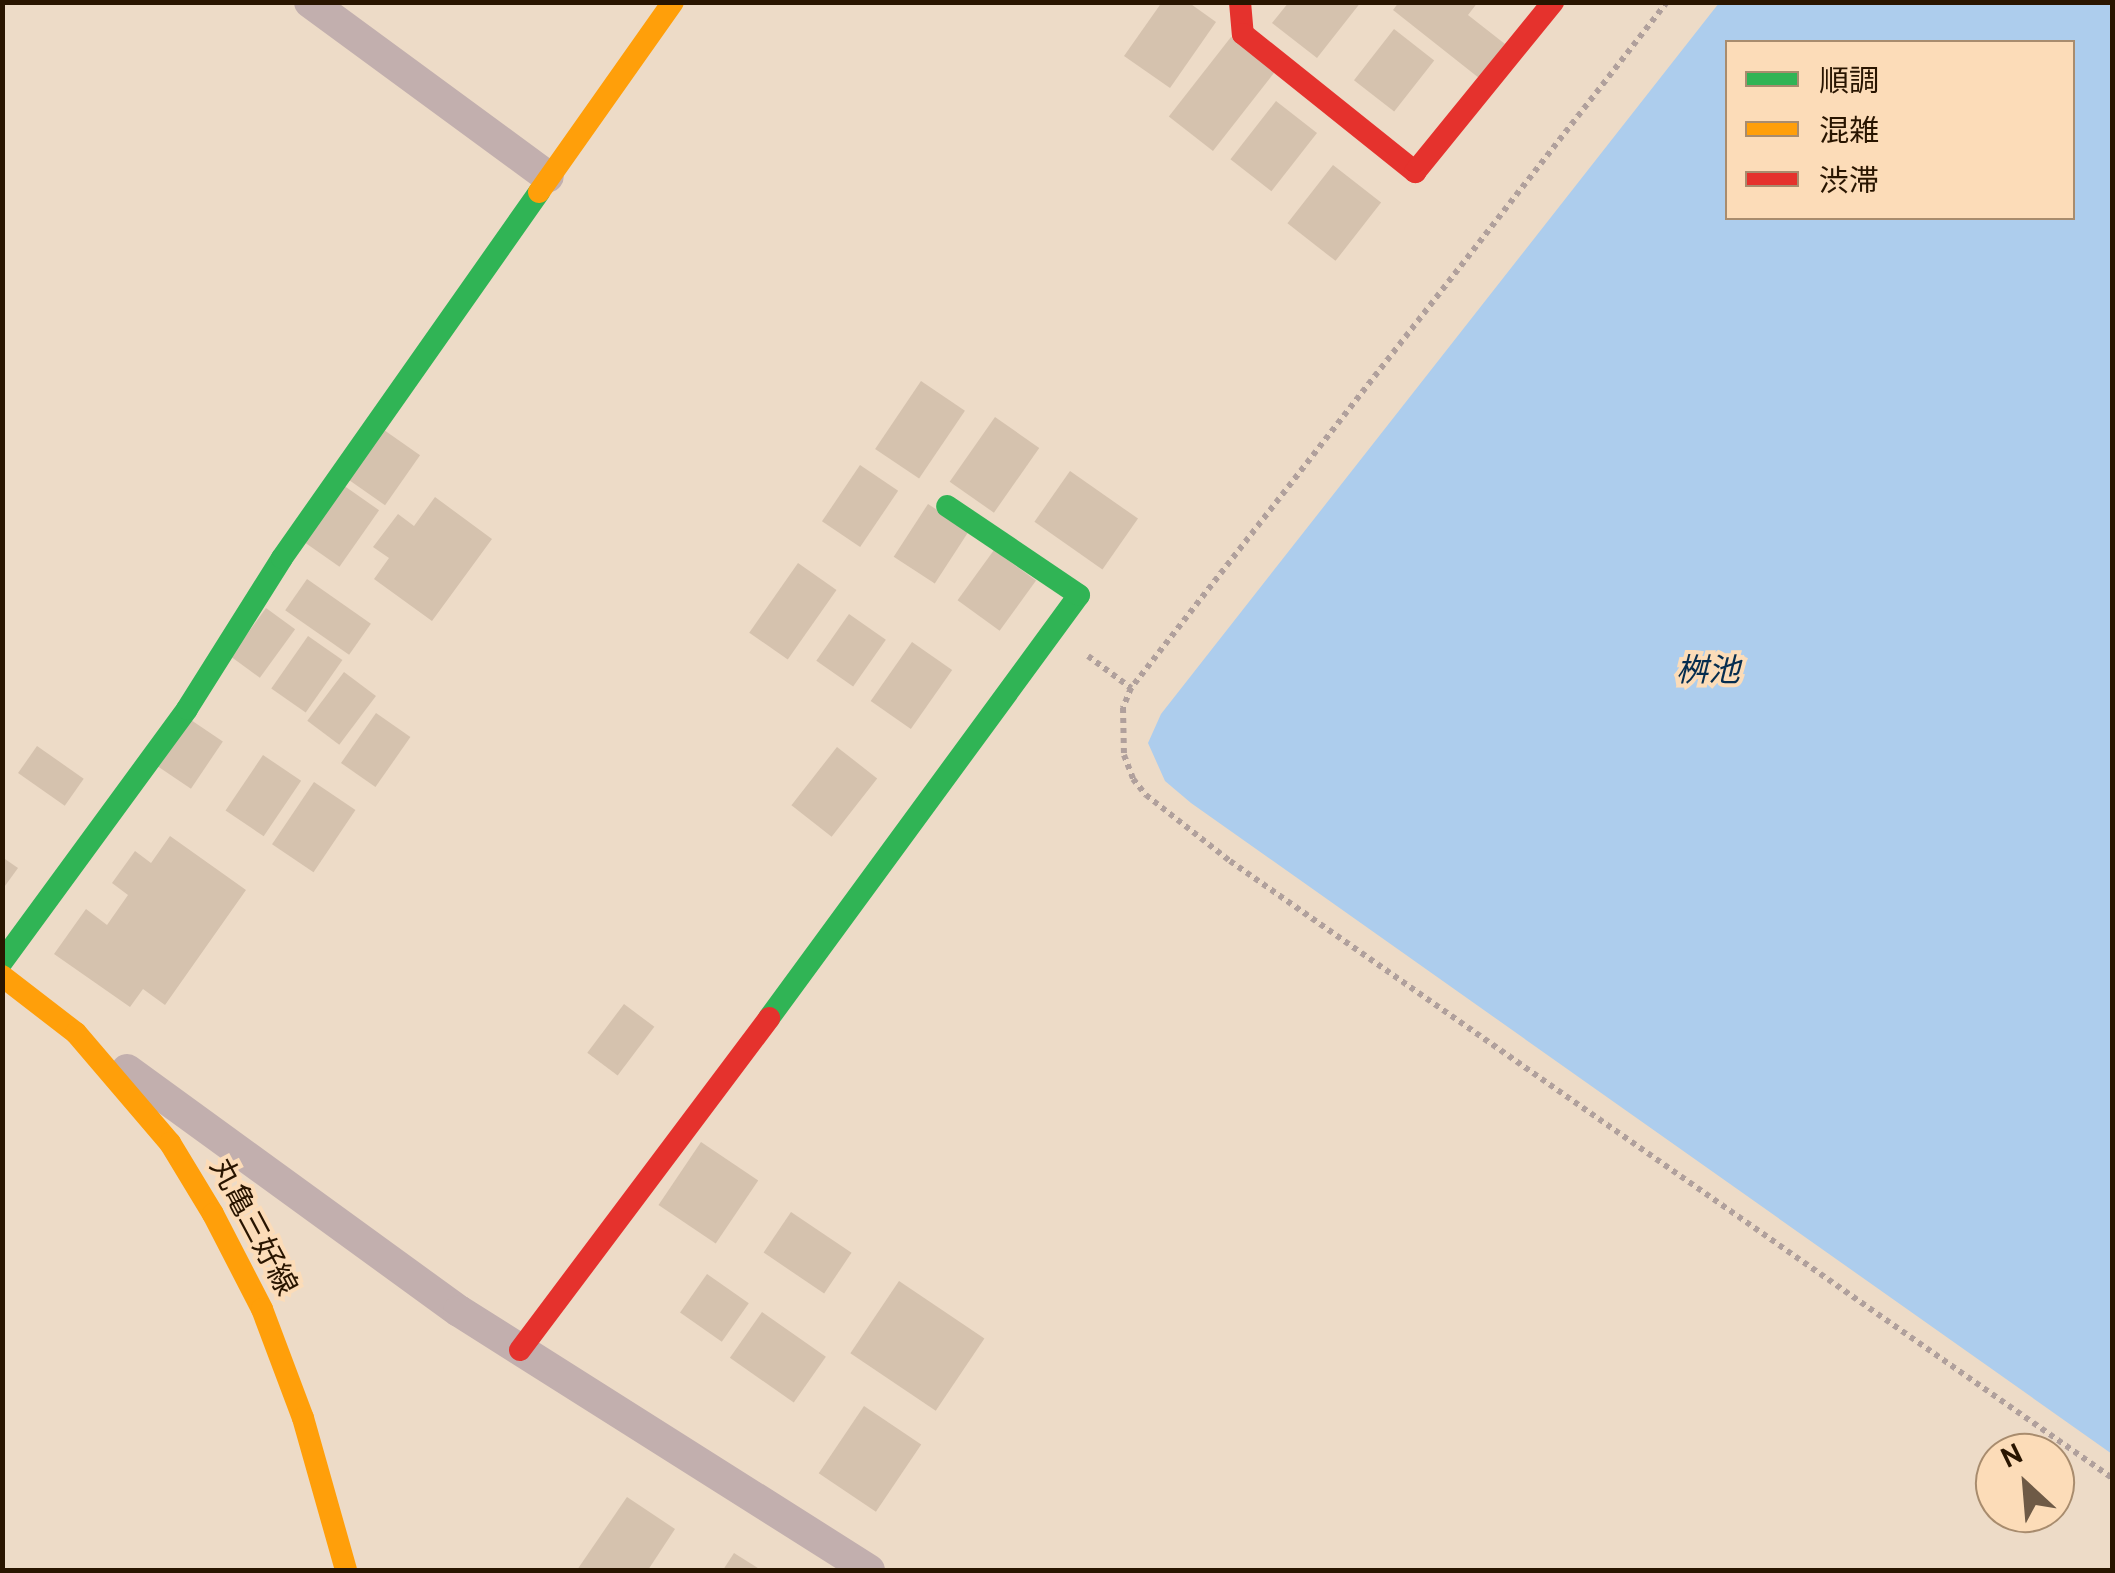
<!DOCTYPE html>
<html>
<head>
<meta charset="utf-8">
<style>
	body { margin:0 }
	#map { position:relative; width:2115px; height:1573px; overflow:hidden; background:#eddbc7; font-family:Overpass,"Noto Sans JP",sans-serif }
	div>[style] { position:absolute }
	.water>* { inset:0; background:#adcded }
	.building>* { inset:0; background:#d5c2ae; transform-origin:0 0 }
	.path>* { height:6px; margin-top:-3px; transform-origin:0; background:repeating-linear-gradient(90deg,#b0a09c 0 5px,transparent 0 10px) }
	.street>* { height:32px; margin:-16px; padding:0 16px; transform-origin:16px; border-radius:16px; background:#c2afae }
	.fast>* { height:22px; margin:-11px; padding:0 11px; transform-origin:11px; border-radius:11px; background:#30b455 }
	.slow>* { height:22px; margin:-11px; padding:0 11px; transform-origin:11px; border-radius:11px; background:#ff9f0a }
	.jam>* { height:22px; margin:-11px; padding:0 11px; transform-origin:11px; border-radius:11px; background:#e5322d }
	span { translate:-50% -50%; white-space:nowrap; text-align:center; line-height:1.15; -webkit-text-stroke:8px #fcdcb8; paint-order:stroke }
	.street-label { font-size:30px; color:#291500 }
	.water-label { font-size:32px; color:#062d4f; font-style:italic }
	.frame { position:absolute; inset:0; border:5px solid #291500; pointer-events:none }
	.legend { position:absolute; left:1725px; top:40px; width:350px; height:180px; box-sizing:border-box; background:#fcdcb8; border:2px solid #a88c6e; margin:0; padding:12px 18px; list-style:none; font-size:30px; color:#291500 }
	.legend li { display:flex; align-items:center; gap:20px; height:50px }
	.legend b { width:50px; border:2px solid #a88c6e }
	.north { position:absolute; left:1975px; top:1433px; width:100px; height:100px; box-sizing:border-box; background:#fcdcb8; border:2px solid #a88c6e; border-radius:50%; rotate:334deg; font-size:28px; font-weight:700; line-height:40px; text-align:center; color:#291500 }
	.north::after { content:''; display:block; margin:auto; width:35px; height:45px; background:#6e5a46; clip-path:polygon(50% 0,100% 100%,50% 72%,0 100%) }
</style>
</head>
<body>
<div id="map">
	<div class="water">
		<div style="clip-path:polygon(evenodd,1719px 3px,2112px 3px,2112px 1454px,1191px 803px,1165px 781px,1148px 743px,1161px 714px,1719px 3px,1728px 42px,2072px 42px,2072px 218px,1728px 218px,1728px 42px)"></div>
	</div>
	<div class="building">
		<div style="clip-path:polygon(1162px 2px,1188px 2px,1216px 22px,1170px 88px,1124px 56px)"></div>
		<div style="clip-path:polygon(1289px 2px,1361px 2px,1317px 58px,1272px 23px)"></div>
		<div style="clip-path:polygon(1399px 2px,1478px 2px,1468px 15px,1505px 44px,1479px 78px,1393px 10px)"></div>
		<div style="left:1394px;top:29px;width:51px;height:65px;rotate:38deg"></div>
		<div style="left:1231px;top:37px;width:56px;height:101px;rotate:38deg"></div>
		<div style="left:1276px;top:101px;width:52px;height:74px;rotate:38deg"></div>
		<div style="left:1333px;top:165px;width:61px;height:74px;rotate:38deg"></div>
		<div style="left:921px;top:381px;width:53px;height:82px;rotate:34deg"></div>
		<div style="left:995px;top:417px;width:54px;height:79px;rotate:35deg"></div>
		<div style="left:384px;top:430px;width:44px;height:61px;rotate:35deg"></div>
		<div style="left:860px;top:465px;width:46px;height:68px;rotate:34deg"></div>
		<div style="left:1070px;top:471px;width:83px;height:62px;rotate:35deg"></div>
		<div style="left:343px;top:485px;width:44px;height:69px;rotate:35deg"></div>
		<div style="clip-path:polygon(435px 497px,492px 539px,432px 621px,374px 579px,389px 558px,373px 547px,398px 514px,414px 526px)"></div>
		<div style="left:928px;top:504px;width:49px;height:63px;rotate:33deg"></div>
		<div style="left:994px;top:550px;width:52px;height:62px;rotate:36deg"></div>
		<div style="left:798px;top:563px;width:47px;height:85px;rotate:35deg"></div>
		<div style="left:307px;top:579px;width:78px;height:38px;rotate:35deg"></div>
		<div style="left:266px;top:608px;width:36px;height:60px;rotate:36deg"></div>
		<div style="left:849px;top:614px;width:45px;height:57px;rotate:35deg"></div>
		<div style="left:308px;top:636px;width:42px;height:64px;rotate:35deg"></div>
		<div style="left:912px;top:642px;width:49px;height:72px;rotate:35deg"></div>
		<div style="left:344px;top:672px;width:40px;height:61px;rotate:37deg"></div>
		<div style="left:376px;top:713px;width:42px;height:61px;rotate:35deg"></div>
		<div style="left:188px;top:718px;width:42px;height:57px;rotate:34deg"></div>
		<div style="left:37px;top:746px;width:57px;height:33px;rotate:35deg"></div>
		<div style="left:837px;top:747px;width:51px;height:74px;rotate:38deg"></div>
		<div style="left:263px;top:755px;width:46px;height:67px;rotate:34deg"></div>
		<div style="left:314px;top:782px;width:50px;height:75px;rotate:34deg"></div>
		<div style="clip-path:polygon(170px 836px,246px 890px,165px 1005px,143px 989px,130px 1007px,54px 954px,86px 909px,107px 925px,128px 895px,112px 883px,135px 851px,151px 863px)"></div>
		<div style="clip-path:polygon(2px 857px,18px 868px,2px 890px)"></div>
		<div style="left:624px;top:1004px;width:38px;height:61px;rotate:37deg"></div>
		<div style="left:701px;top:1142px;width:69px;height:76px;rotate:34deg"></div>
		<div style="left:791px;top:1212px;width:73px;height:49px;rotate:34deg"></div>
		<div style="left:707px;top:1274px;width:51px;height:47px;rotate:35deg"></div>
		<div style="left:899px;top:1281px;width:103px;height:87px;rotate:34deg"></div>
		<div style="left:762px;top:1312px;width:78px;height:56px;rotate:35deg"></div>
		<div style="left:864px;top:1406px;width:69px;height:81px;rotate:34deg"></div>
		<div style="clip-path:polygon(627px 1497px,675px 1529px,648px 1570px,577px 1570px)"></div>
		<div style="clip-path:polygon(734px 1553px,761px 1570px,723px 1570px)"></div>
	</div>
	<div class="path">
		<div style="left:1667px;top:2px;width:871px;rotate:128deg"></div>
		<div style="left:1131px;top:688px;width:22px;rotate:112deg"></div>
		<div style="left:1123px;top:708px;width:47px;rotate:88.8deg"></div>
		<div style="left:1124px;top:755px;width:26px;rotate:69deg"></div>
		<div style="left:1133px;top:779px;width:21px;rotate:51deg"></div>
		<div style="left:1146px;top:795px;width:107px;rotate:38.2deg"></div>
		<div style="left:1230px;top:861px;width:1076px;rotate:34.97deg"></div>
		<div style="left:1088px;top:656px;width:54px;rotate:36.7deg"></div>
	</div>
	<div class="street">
		<div style="left:310px;top:2px;width:295px;rotate:36.3deg"></div>
		<div style="left:127px;top:1070px;width:410px;rotate:36deg"></div>
		<div style="left:459px;top:1311px;width:485px;rotate:32.3deg"></div>
	</div>
	<div class="fast">
		<div style="left:2px;top:962px;width:313px;rotate:-53.8deg"></div>
		<div style="left:187px;top:709px;width:178px;rotate:-57.8deg"></div>
		<div style="left:282px;top:558px;width:447px;rotate:-54.9deg"></div>
		<div style="left:769px;top:1018px;width:524px;rotate:-53.76deg"></div>
		<div style="left:1079px;top:595px;width:159px;rotate:-146deg"></div>
	</div>
	<div class="slow">
		<div style="left:539px;top:192px;width:232px;rotate:-54.8deg"></div>
		<div style="left:2px;top:976px;width:93px;rotate:37.6deg"></div>
		<div style="left:76px;top:1033px;width:145px;rotate:49.5deg"></div>
		<div style="left:170px;top:1143px;width:83px;rotate:58.8deg"></div>
		<div style="left:213px;top:1214px;width:107px;rotate:62.7deg"></div>
		<div style="left:262px;top:1309px;width:116px;rotate:69.4deg"></div>
		<div style="left:303px;top:1418px;width:158px;rotate:74.2deg"></div>
	</div>
	<div class="jam">
		<div style="left:1240px;top:2px;width:32px;rotate:85deg"></div>
		<div style="left:1243px;top:34px;width:221px;rotate:38.7deg"></div>
		<div style="left:1415px;top:172px;width:219px;rotate:-50.9deg"></div>
		<div style="left:520px;top:1350px;width:415px;rotate:-53.1deg"></div>
	</div>
	<div class="street-label">
		<span style="left:251px;top:1228px;rotate:62deg">丸亀三好線</span>
	</div>
	<div class="water-label">
		<span style="left:1708px;top:673px">桝池</span>
	</div>
	<div class="frame"></div>
	<ul class="legend">
	<li><b style="height:12px;background:#30b455"></b>順調</li>
	<li><b style="height:12px;background:#ff9f0a"></b>混雑</li>
	<li><b style="height:12px;background:#e5322d"></b>渋滞</li>
	</ul>
	<div class="north">N</div>
</div>
</body>
</html>
